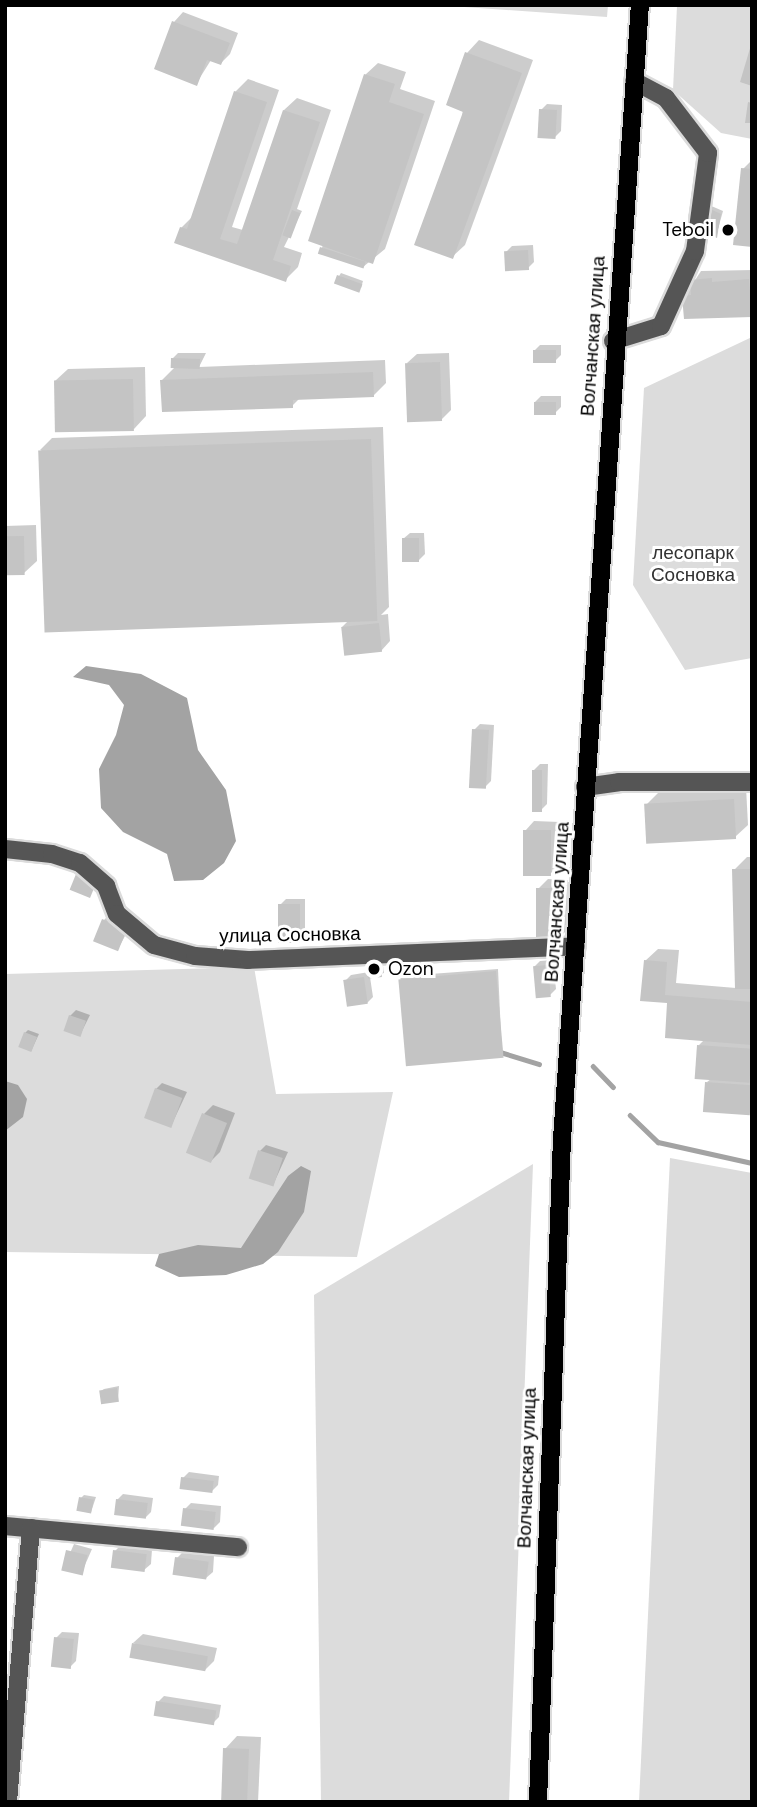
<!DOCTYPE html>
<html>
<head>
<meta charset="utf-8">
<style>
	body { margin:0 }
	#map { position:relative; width:757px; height:1807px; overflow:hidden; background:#fff; font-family:"DM Sans",sans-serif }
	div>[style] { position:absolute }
	.green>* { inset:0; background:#dcdcdc }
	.water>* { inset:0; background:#a3a3a3 }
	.shadow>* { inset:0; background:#0003 }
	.stream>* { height:4.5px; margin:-2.25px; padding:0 2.25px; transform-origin:2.25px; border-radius:2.25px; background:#a3a3a3 }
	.building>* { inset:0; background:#c4c4c4; transform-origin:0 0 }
	.roads { filter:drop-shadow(2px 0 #dbdbdb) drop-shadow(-2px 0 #dbdbdb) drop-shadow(0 2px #dbdbdb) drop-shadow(0 -2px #dbdbdb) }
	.minor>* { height:18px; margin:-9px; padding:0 9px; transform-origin:9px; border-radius:9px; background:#555 }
	.major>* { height:18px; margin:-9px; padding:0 9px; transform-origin:9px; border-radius:9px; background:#000 }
	.dots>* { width:19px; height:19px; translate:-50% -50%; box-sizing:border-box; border:4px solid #fff; border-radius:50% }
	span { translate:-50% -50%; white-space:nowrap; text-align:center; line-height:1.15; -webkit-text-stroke:6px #fff; paint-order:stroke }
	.poi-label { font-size:19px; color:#000 }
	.right { translate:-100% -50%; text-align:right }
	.left { translate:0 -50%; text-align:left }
	.street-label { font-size:19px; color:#000 }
	.park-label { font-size:19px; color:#333 }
	.frame { position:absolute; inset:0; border:7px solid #000; pointer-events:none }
</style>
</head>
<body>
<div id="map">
	<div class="green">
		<div style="clip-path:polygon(436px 5px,608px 5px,607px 17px)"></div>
		<div style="clip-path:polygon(752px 5px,752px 139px,721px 133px,673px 90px,677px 6px)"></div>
		<div style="clip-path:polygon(752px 337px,752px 658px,685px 670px,633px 585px,644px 388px)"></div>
		<div style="clip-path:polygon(254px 967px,276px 1094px,393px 1092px,357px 1257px,5px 1252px,5px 974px)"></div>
		<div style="clip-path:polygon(670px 1158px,752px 1173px,752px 1802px,639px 1802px)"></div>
		<div style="clip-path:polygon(533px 1164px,509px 1802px,321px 1802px,314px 1295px)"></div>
	</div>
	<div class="water">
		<div style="clip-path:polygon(86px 666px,141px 674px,187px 698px,198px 750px,226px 790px,236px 841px,224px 863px,203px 880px,174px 881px,167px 854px,123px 832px,101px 808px,99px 769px,116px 735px,124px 705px,109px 685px,73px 677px)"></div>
		<div style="clip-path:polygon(5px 1081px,18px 1085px,27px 1099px,23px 1117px,5px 1131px)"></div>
		<div style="clip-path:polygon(301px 1166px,311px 1171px,304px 1212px,278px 1252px,263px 1264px,226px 1275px,179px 1277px,155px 1266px,159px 1254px,198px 1245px,241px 1248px,288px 1176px)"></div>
	</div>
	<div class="shadow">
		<div style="clip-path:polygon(183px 12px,238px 33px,230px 54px,221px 63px,211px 60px,196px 84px,156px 68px,174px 22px)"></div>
		<div style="clip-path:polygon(479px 40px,533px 60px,465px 245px,452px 257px,467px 53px)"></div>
		<div style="clip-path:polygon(378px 63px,406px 72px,400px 89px,435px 101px,385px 249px,363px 267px,322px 248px,365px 75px)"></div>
		<div style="clip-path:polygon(248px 79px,279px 90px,232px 227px,243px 230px,284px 110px,297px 98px,331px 110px,297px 209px,302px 211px,284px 247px,302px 253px,298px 267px,285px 280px,181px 228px,193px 216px,235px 92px)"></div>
		<div style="clip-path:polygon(547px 104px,562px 105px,561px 131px,555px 137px,541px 110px)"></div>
		<div style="clip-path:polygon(752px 160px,752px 245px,743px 169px)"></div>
		<div style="clip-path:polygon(695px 199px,723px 211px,716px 236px)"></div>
		<div style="clip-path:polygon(533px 245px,534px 262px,528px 268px,506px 252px,512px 246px)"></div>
		<div style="clip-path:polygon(752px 270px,752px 315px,684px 297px,701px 271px)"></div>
		<div style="clip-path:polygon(341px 273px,363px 281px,361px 288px,339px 276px)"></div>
		<div style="clip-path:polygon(540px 345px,561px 345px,561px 355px,555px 361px,534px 351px)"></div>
		<div style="clip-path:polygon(178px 353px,206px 353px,199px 367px,385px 360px,386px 383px,373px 396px,300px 398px,292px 406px,162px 380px,176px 366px,172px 359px)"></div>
		<div style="clip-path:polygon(449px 353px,451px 410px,442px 419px,407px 363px,417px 354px)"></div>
		<div style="clip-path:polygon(145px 367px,146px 416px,134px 429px,55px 381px,68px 369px)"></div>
		<div style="clip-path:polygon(541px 396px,561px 396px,561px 407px,555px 413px,535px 402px)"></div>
		<div style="clip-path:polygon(383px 427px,389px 607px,381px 615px,388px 614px,390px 641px,381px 651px,342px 627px,349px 620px,40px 450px,52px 438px)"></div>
		<div style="clip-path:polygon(36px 525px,37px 561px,24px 573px,5px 574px,5px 526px)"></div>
		<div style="clip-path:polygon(410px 533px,424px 533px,425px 554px,419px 560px,403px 539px)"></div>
		<div style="clip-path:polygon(480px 724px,494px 725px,491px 781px,485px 787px,474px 730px)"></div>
		<div style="clip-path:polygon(540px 764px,548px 764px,547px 804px,541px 810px,534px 770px)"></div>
		<div style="clip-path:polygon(746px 787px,748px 825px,735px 837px,646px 805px,659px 792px)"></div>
		<div style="clip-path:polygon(534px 821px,560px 822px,559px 865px,550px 874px,525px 831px)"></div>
		<div style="clip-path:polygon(747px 857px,752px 857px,752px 1114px,707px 1082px,711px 1079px,699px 1045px,705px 1039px,669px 1002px,642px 1000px,645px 961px,658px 949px,679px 950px,676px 983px,736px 988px,734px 870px)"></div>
		<div style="clip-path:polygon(548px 879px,568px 880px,567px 930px,558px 939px,538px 889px)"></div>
		<div style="clip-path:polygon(286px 899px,305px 899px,305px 935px,299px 941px,280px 905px)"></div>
		<div style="clip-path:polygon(110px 914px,132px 923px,118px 949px,104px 920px)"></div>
		<div style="clip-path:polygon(382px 959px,384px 973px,370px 977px,373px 997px,367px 1003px,345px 981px,351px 975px,369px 972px)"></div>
		<div style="clip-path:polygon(553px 960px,556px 989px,550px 995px,534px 967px,540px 961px)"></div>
		<div style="clip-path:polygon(498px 969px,502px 1056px,400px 979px,403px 976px)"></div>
		<div style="clip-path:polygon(76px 1010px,90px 1015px,80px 1035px,70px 1016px)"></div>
		<div style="clip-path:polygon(28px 1030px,39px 1034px,31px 1051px,25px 1033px)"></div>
		<div style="clip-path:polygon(162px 1083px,187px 1092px,171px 1126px,156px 1089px)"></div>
		<div style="clip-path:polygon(213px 1105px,235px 1113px,220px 1152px,211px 1161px,204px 1114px)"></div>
		<div style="clip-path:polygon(266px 1145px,288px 1152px,273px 1185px,260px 1151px)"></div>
		<div style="clip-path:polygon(119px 1386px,118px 1400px,101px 1391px,104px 1389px)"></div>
		<div style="clip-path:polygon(189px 1472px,219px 1476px,218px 1485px,212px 1491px,183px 1478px)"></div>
		<div style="clip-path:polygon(123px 1494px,153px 1498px,151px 1512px,145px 1518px,117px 1500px)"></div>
		<div style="clip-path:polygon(84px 1495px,96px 1497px,91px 1512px,81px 1498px)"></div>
		<div style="clip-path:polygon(191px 1503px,221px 1506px,220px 1522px,214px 1528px,185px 1509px)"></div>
		<div style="clip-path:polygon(74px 1544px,92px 1549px,81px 1574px,63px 1569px)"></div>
		<div style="clip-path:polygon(121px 1545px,152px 1549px,151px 1564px,144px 1570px,115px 1551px)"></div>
		<div style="clip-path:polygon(183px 1552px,214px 1556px,213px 1572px,206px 1578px,177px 1558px)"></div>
		<div style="clip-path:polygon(62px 1632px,79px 1633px,76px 1661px,70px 1667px,56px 1638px)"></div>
		<div style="clip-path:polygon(143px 1634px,217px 1648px,214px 1661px,205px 1670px,133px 1643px)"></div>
		<div style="clip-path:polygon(164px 1696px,221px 1705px,219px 1717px,213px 1723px,158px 1702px)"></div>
		<div style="clip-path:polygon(237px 1736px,261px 1737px,258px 1802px,222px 1802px,225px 1749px)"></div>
	</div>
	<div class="stream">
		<div style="left:497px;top:1051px;width:44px;rotate:17.2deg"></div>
		<div style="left:593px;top:1066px;width:29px;rotate:46deg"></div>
		<div style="left:630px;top:1115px;width:39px;rotate:44deg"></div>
		<div style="left:658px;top:1142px;width:96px;rotate:12.6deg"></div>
	</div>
	<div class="building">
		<div style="clip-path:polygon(172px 21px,230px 43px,221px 65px,207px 60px,197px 86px,154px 69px)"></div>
		<div style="clip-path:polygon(751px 45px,752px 45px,752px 86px,740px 82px)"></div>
		<div style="clip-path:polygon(465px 52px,522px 73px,453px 259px,414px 245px,463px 112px,446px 105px)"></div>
		<div style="clip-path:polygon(364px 74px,395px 84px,389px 102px,424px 114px,373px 264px,308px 241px)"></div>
		<div style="clip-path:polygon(234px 91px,267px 102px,220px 239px,237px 244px,283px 110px,320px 122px,273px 260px,291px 266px,286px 282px,174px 243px,180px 227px,187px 229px)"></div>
		<div style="clip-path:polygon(748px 102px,752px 103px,752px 123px,745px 123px)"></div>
		<div style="left:539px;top:109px;width:18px;height:29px;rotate:3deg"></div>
		<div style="clip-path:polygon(741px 168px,752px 169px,752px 247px,733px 245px)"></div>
		<div style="clip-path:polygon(691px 200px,721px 214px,717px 238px,687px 226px)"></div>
		<div style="left:292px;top:210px;width:9px;height:27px;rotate:21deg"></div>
		<div style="left:320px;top:247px;width:48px;height:7px;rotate:18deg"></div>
		<div style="left:528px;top:250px;width:20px;height:24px;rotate:87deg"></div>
		<div style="left:337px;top:275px;width:27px;height:9px;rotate:20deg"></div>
		<div style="clip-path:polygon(712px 278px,712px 282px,749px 279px,752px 317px,684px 319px,682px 296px,691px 295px,690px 280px)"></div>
		<div style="left:533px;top:350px;width:23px;height:13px"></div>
		<div style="left:171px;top:358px;width:29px;height:10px;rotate:2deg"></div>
		<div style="left:440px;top:362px;width:59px;height:35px;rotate:88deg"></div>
		<div style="clip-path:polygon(373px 372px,374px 397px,293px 400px,293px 408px,162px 412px,160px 380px)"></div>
		<div style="left:133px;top:379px;width:52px;height:79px;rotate:89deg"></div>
		<div style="left:534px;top:402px;width:22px;height:13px"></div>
		<div style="left:371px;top:439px;width:182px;height:333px;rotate:88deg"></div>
		<div style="left:24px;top:536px;width:39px;height:19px;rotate:89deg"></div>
		<div style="left:402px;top:538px;width:17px;height:24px"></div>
		<div style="left:379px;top:623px;width:29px;height:38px;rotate:84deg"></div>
		<div style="left:472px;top:729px;width:17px;height:59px;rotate:3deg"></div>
		<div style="left:532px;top:770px;width:10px;height:42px"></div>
		<div style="left:734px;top:799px;width:40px;height:90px;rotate:87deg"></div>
		<div style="left:523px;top:830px;width:28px;height:46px"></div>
		<div style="clip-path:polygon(732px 869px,752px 869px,752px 989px,735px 989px)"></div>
		<div style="left:76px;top:874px;width:22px;height:17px;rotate:22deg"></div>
		<div style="left:536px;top:888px;width:23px;height:52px"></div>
		<div style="left:278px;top:904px;width:22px;height:39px"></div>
		<div style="left:102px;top:919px;width:27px;height:24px;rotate:22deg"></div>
		<div style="clip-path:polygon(644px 960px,667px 962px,665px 995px,752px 1002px,752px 1045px,665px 1038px,667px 1003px,640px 1001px)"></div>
		<div style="left:380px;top:961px;width:16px;height:14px;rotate:83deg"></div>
		<div style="left:548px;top:965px;width:32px;height:15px;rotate:85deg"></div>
		<div style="left:496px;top:971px;width:87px;height:98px;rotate:85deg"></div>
		<div style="left:364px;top:977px;width:27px;height:21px;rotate:82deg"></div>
		<div style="left:69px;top:1015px;width:18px;height:17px;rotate:19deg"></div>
		<div style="left:24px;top:1032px;width:14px;height:16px;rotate:21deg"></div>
		<div style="left:697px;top:1045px;width:55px;height:34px;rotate:4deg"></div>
		<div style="left:705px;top:1082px;width:47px;height:30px;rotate:4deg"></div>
		<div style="left:155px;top:1088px;width:29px;height:32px;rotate:20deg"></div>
		<div style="left:202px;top:1113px;width:27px;height:43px;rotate:22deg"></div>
		<div style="left:258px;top:1150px;width:26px;height:30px;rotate:18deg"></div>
		<div style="left:117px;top:1388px;width:14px;height:18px;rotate:82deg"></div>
		<div style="left:181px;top:1477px;width:33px;height:12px;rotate:7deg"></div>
		<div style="left:79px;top:1497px;width:15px;height:14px;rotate:11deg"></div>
		<div style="left:116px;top:1499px;width:32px;height:16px;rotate:7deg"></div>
		<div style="left:183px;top:1508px;width:33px;height:18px;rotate:7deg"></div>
		<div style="left:66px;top:1550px;width:22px;height:21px;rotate:13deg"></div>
		<div style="left:113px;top:1550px;width:34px;height:18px;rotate:7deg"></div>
		<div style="left:175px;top:1557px;width:34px;height:18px;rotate:8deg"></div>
		<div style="left:54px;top:1637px;width:20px;height:30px;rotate:6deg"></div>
		<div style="left:132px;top:1643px;width:77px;height:15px;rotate:10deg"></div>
		<div style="left:156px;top:1701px;width:61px;height:15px;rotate:9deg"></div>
		<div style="left:223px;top:1748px;width:26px;height:54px;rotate:2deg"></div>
	</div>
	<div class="roads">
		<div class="minor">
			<div style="left:613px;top:341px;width:50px;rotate:-17.4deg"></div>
			<div style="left:661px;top:326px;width:82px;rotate:-65.6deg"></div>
			<div style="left:695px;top:251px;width:99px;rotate:-82.4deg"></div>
			<div style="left:708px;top:153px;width:69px;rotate:-127.4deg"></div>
			<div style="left:666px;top:98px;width:36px;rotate:-152deg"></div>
			<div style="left:585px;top:787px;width:34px;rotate:-8deg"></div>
			<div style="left:619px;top:782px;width:133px"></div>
			<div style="left:5px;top:849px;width:47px;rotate:6.1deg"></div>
			<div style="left:52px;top:854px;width:29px;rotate:18deg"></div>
			<div style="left:80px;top:863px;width:35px;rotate:41deg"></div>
			<div style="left:106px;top:886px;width:30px;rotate:69deg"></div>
			<div style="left:117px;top:914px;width:48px;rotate:40deg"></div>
			<div style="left:154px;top:945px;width:42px;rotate:15deg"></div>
			<div style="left:195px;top:956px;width:53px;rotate:4.3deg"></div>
			<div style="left:248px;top:960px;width:328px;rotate:-2.4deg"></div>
			<div style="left:5px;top:1526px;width:234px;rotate:5.2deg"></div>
			<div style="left:8px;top:1802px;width:275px;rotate:-85.2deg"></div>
		</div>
		<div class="major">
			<div style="left:538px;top:1802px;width:663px;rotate:-87.93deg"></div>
			<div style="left:562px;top:1139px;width:1137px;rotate:-86.07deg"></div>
		</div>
	</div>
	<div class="dots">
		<div style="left:728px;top:230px;background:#000"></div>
		<div style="left:374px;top:969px;background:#000"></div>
	</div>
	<div class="poi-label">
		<span class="right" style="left:714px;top:230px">Teboil</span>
		<span class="left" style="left:388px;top:969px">Ozon</span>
	</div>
	<div class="street-label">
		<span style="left:593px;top:336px;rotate:-86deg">Волчанская улица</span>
		<span style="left:557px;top:902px;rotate:-86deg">Волчанская улица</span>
		<span style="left:290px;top:935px;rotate:-1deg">улица Сосновка</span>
		<span style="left:527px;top:1468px;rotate:-88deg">Волчанская улица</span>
	</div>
	<div class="park-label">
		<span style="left:693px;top:564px">лесопарк<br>Сосновка</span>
	</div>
	<div class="frame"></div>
</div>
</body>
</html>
